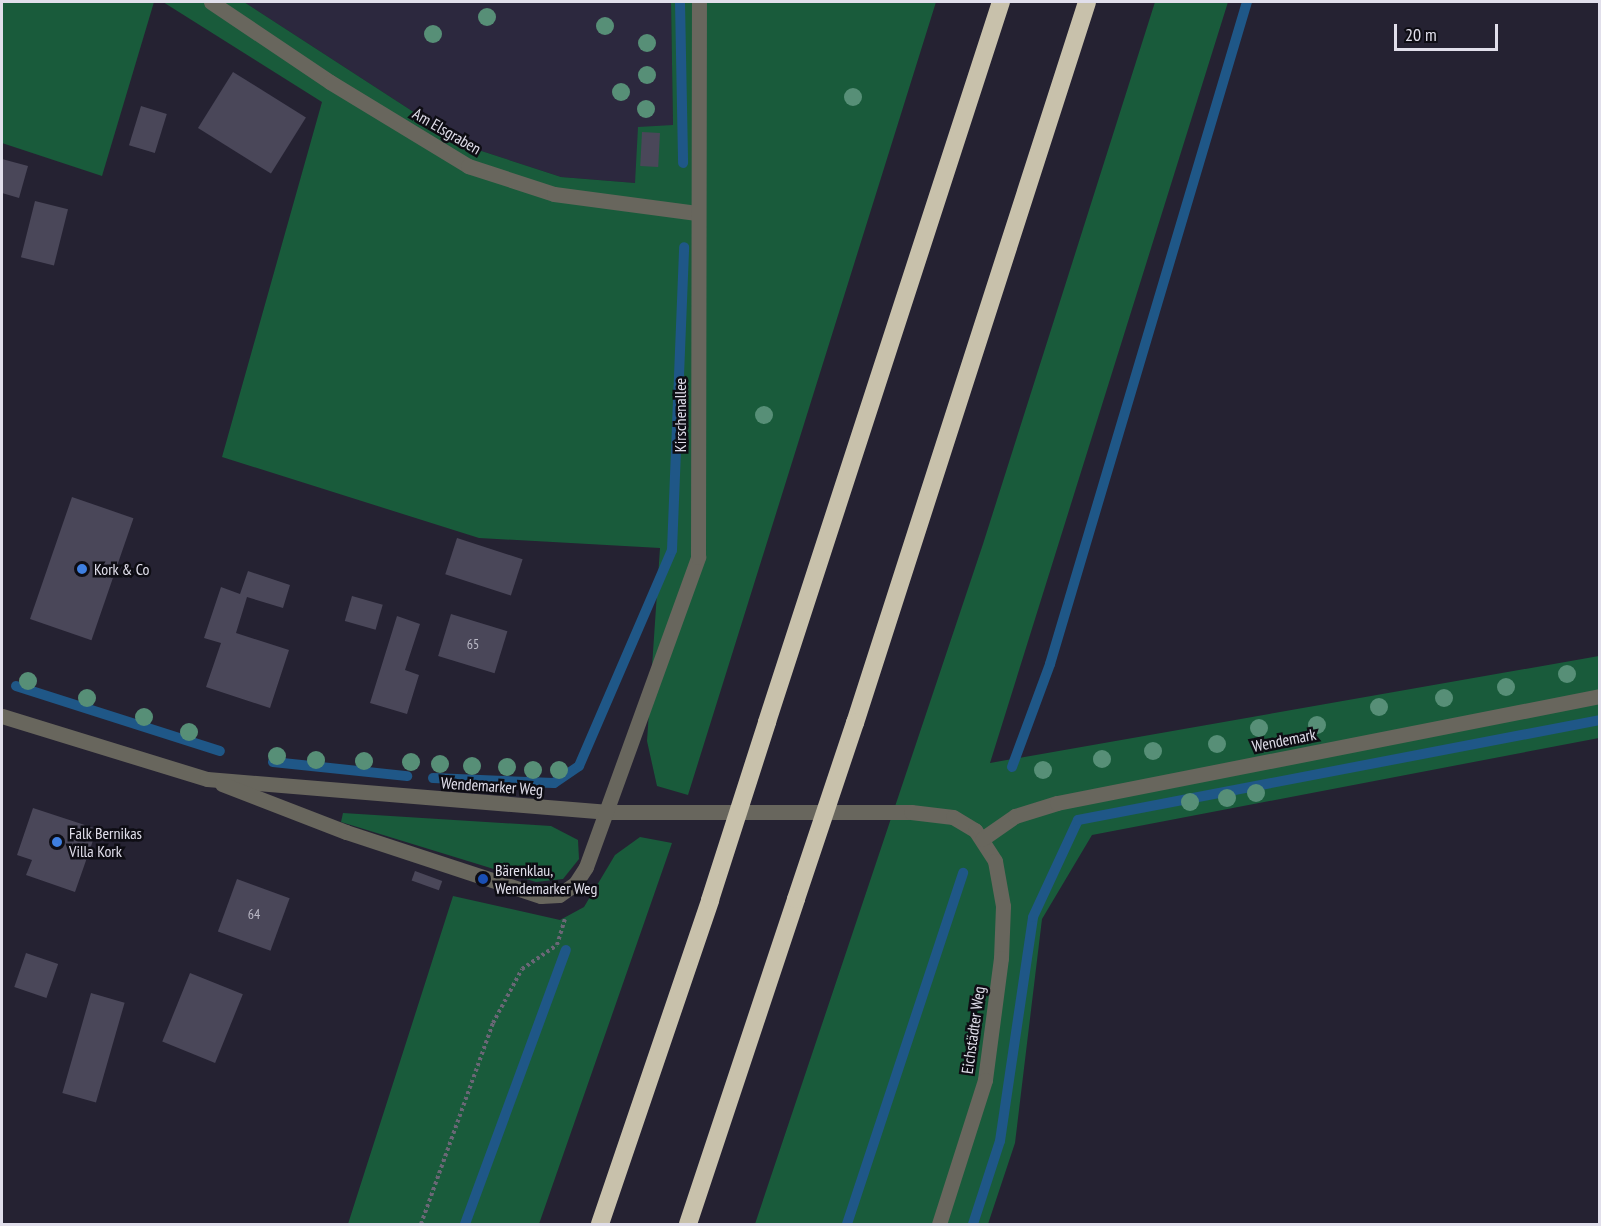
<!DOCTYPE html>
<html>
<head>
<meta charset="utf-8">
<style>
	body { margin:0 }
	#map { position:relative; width:1601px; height:1226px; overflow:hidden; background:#252232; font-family:"PT Sans Narrow",sans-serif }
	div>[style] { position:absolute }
	.built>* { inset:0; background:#2c283e }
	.green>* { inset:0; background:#195b3b }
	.stream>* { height:10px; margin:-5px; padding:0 5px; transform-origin:5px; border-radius:5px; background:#1f5787 }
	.building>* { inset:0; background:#4a4759; transform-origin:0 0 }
	.path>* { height:4px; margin-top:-2px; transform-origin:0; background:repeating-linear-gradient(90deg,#6a6776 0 3px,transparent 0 6px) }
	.minor>* { height:15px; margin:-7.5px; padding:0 7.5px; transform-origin:7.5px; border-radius:7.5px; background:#68665d }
	.highway>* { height:18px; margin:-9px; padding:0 9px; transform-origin:9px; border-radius:9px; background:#c8c1ab }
	.highway-bridge>* { height:18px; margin:-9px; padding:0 9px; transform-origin:9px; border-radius:9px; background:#c8c1ab }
	.trees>* { width:18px; height:18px; margin:-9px; border-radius:50%; background:#578f77 }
	.dots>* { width:16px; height:16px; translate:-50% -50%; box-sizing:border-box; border:3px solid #0e0d14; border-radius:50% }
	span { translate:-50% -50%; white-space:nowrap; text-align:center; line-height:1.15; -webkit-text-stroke:5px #0e0d14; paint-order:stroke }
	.number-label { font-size:14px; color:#bbb9c6 }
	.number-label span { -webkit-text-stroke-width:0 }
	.street-label { font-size:16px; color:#e1dfeb }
	.poi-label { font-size:16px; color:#e1dfeb }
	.left { translate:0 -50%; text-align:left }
	.frame { position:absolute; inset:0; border:3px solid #e1dfeb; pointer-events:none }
	.scale { position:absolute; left:1394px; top:24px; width:104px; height:27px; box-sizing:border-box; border:3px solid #e1dfeb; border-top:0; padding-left:8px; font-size:18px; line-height:21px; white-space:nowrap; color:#e1dfeb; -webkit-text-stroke:4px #0e0d14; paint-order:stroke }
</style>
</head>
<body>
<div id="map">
	<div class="built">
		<div style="clip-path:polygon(244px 2px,671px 2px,673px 126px,635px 183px,561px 177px,466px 146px)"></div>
	</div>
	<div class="green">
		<div style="clip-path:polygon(2px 2px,154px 2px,102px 176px,2px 143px)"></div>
		<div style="clip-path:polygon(163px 2px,244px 2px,466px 146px,561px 177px,635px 183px,638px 127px,673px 125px,671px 2px,936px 2px,688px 795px,657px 786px,647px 741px,660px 548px,479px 538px,222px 457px,322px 102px)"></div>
		<div style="clip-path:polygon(1155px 2px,1228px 2px,990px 763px,1599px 656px,1599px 738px,1092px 835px,1042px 919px,1015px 1143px,988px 1224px,755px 1224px,983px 544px)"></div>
		<div style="clip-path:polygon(343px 813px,551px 826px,578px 840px,579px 859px,563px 879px,536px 882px,341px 822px)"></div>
		<div style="clip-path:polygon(640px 837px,672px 843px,539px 1224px,348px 1224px,453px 896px,560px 920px,584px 907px,615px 855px)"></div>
	</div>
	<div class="stream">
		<div style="left:680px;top:2px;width:161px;rotate:88.9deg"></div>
		<div style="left:16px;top:686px;width:214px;rotate:17.7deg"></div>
		<div style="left:273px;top:762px;width:135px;rotate:6deg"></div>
		<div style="left:1012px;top:767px;width:110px;rotate:-69.7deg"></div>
		<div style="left:1050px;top:664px;width:691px;rotate:-73.43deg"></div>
		<div style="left:433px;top:778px;width:121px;rotate:2.4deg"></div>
		<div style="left:554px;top:783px;width:30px;rotate:-34deg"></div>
		<div style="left:579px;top:766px;width:235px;rotate:-66.7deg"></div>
		<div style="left:672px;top:550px;width:303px;rotate:-87.7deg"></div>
		<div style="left:465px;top:1224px;width:292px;rotate:-69.8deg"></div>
		<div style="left:847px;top:1224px;width:370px;rotate:-71.7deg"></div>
		<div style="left:973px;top:1224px;width:87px;rotate:-72deg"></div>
		<div style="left:1000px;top:1141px;width:226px;rotate:-81.6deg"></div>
		<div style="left:1033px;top:917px;width:107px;rotate:-65.1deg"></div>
		<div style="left:1078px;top:820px;width:531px;rotate:-10.84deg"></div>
	</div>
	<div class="building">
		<div style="left:233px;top:72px;width:86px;height:66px;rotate:32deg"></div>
		<div style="left:141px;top:106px;width:27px;height:41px;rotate:17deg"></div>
		<div style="left:642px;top:132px;width:18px;height:34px;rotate:3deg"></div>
		<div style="clip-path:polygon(2px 159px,28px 166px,19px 198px,2px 193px)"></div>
		<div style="left:35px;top:201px;width:34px;height:58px;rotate:14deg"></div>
		<div style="left:72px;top:497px;width:65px;height:129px;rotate:19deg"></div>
		<div style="left:457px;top:538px;width:69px;height:38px;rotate:18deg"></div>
		<div style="clip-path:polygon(248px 571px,290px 585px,283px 608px,247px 597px,236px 633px,289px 650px,270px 708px,206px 687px,221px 643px,204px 638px,221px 587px,240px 594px)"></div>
		<div style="left:352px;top:596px;width:32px;height:26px;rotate:16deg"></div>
		<div style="left:451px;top:614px;width:59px;height:44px;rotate:17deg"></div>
		<div style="clip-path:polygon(397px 616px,420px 624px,405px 670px,419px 675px,407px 714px,370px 703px)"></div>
		<div style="clip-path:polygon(33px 808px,97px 829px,75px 892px,26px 875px,32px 860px,17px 855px)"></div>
		<div style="left:415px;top:871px;width:29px;height:10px;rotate:20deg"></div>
		<div style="left:237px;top:879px;width:56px;height:56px;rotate:20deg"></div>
		<div style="left:26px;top:953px;width:34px;height:36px;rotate:19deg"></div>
		<div style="left:190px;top:973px;width:57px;height:74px;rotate:22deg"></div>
		<div style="left:91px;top:993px;width:35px;height:104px;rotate:16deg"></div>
	</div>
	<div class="path">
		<div style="left:421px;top:1224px;width:214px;rotate:-70.3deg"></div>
		<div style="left:493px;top:1023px;width:61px;rotate:-61.8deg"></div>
		<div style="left:522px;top:969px;width:42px;rotate:-34.4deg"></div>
		<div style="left:557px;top:945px;width:27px;rotate:-73deg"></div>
	</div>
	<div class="minor">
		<div style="left:211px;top:2px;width:143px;rotate:33.9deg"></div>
		<div style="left:330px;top:82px;width:162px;rotate:31.3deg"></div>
		<div style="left:468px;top:166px;width:90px;rotate:18deg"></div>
		<div style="left:554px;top:194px;width:144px;rotate:7.6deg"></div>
		<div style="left:2px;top:716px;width:214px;rotate:17.1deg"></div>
		<div style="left:207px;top:779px;width:400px;rotate:4.7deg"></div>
		<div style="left:606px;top:812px;width:305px"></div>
		<div style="left:911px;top:812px;width:42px;rotate:6.8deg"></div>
		<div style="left:953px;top:817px;width:26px;rotate:31deg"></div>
		<div style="left:975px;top:830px;width:37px;rotate:57deg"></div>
		<div style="left:995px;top:861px;width:46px;rotate:79.9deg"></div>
		<div style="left:1003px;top:906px;width:52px;rotate:92.2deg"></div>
		<div style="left:1001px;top:958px;width:123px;rotate:97.5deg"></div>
		<div style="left:985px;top:1080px;width:151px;rotate:107.7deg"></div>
		<div style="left:222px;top:784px;width:133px;rotate:21.2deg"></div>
		<div style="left:346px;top:832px;width:205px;rotate:18.2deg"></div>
		<div style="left:541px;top:896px;width:18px;rotate:-3deg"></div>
		<div style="left:559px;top:895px;width:19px;rotate:-35deg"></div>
		<div style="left:575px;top:884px;width:20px;rotate:-57deg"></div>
		<div style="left:586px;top:867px;width:330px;rotate:-70.1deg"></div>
		<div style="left:698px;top:557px;width:555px;rotate:-89.9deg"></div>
		<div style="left:982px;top:839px;width:40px;rotate:-34.9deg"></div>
		<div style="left:1015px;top:816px;width:44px;rotate:-17.2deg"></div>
		<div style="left:1057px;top:803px;width:553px;rotate:-11.15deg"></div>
	</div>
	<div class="highway">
		<div style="left:767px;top:722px;width:757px;rotate:-72deg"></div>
		<div style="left:855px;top:723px;width:757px;rotate:-72.16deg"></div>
		<div style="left:600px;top:1224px;width:342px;rotate:-71.2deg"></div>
		<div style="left:688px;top:1224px;width:342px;rotate:-71.6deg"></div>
	</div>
	<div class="highway-bridge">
		<div style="left:796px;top:899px;width:186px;rotate:-71.5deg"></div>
		<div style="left:710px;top:900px;width:187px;rotate:-72.2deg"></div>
	</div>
	<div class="trees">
		<div style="left:487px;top:17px"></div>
		<div style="left:605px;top:26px"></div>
		<div style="left:433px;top:34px"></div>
		<div style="left:647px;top:43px"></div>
		<div style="left:647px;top:75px"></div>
		<div style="left:621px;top:92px"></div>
		<div style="left:853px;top:97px"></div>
		<div style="left:646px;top:109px"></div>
		<div style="left:764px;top:415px"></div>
		<div style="left:1567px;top:674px"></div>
		<div style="left:28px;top:681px"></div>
		<div style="left:1506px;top:687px"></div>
		<div style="left:87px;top:698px"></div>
		<div style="left:1444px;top:698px"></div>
		<div style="left:1379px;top:707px"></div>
		<div style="left:144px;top:717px"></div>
		<div style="left:1317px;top:725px"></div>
		<div style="left:1259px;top:728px"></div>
		<div style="left:189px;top:732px"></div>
		<div style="left:1217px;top:744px"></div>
		<div style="left:1153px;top:751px"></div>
		<div style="left:277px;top:756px"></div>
		<div style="left:1102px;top:759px"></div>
		<div style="left:316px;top:760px"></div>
		<div style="left:364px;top:761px"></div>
		<div style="left:411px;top:762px"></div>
		<div style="left:440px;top:764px"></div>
		<div style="left:472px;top:766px"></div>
		<div style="left:507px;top:767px"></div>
		<div style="left:533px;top:770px"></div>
		<div style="left:559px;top:770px"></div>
		<div style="left:1043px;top:770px"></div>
		<div style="left:1256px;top:793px"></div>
		<div style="left:1227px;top:798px"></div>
		<div style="left:1190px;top:802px"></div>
	</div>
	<div class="dots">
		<div style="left:82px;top:569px;background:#3f7fe0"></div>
		<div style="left:57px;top:842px;background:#3f7fe0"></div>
		<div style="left:483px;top:879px;background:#1a4fb4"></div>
	</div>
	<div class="number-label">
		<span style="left:473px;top:644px">65</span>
		<span style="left:254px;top:914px">64</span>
	</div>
	<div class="street-label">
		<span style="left:447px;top:131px;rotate:30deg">Am Elsgraben</span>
		<span style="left:680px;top:415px;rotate:-90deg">Kirschenallee</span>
		<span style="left:1284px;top:740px;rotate:-11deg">Wendemark</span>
		<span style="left:492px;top:786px;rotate:4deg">Wendemarker Weg</span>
		<span style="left:973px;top:1030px;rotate:-82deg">Eichstädter Weg</span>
	</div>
	<div class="poi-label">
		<span class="left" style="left:94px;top:569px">Kork &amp; Co</span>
		<span class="left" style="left:69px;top:842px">Falk Bernikas<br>Villa Kork</span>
		<span class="left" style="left:495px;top:879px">Bärenklau,<br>Wendemarker Weg</span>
	</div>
	<div class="frame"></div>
	<div class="scale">20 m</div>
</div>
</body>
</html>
